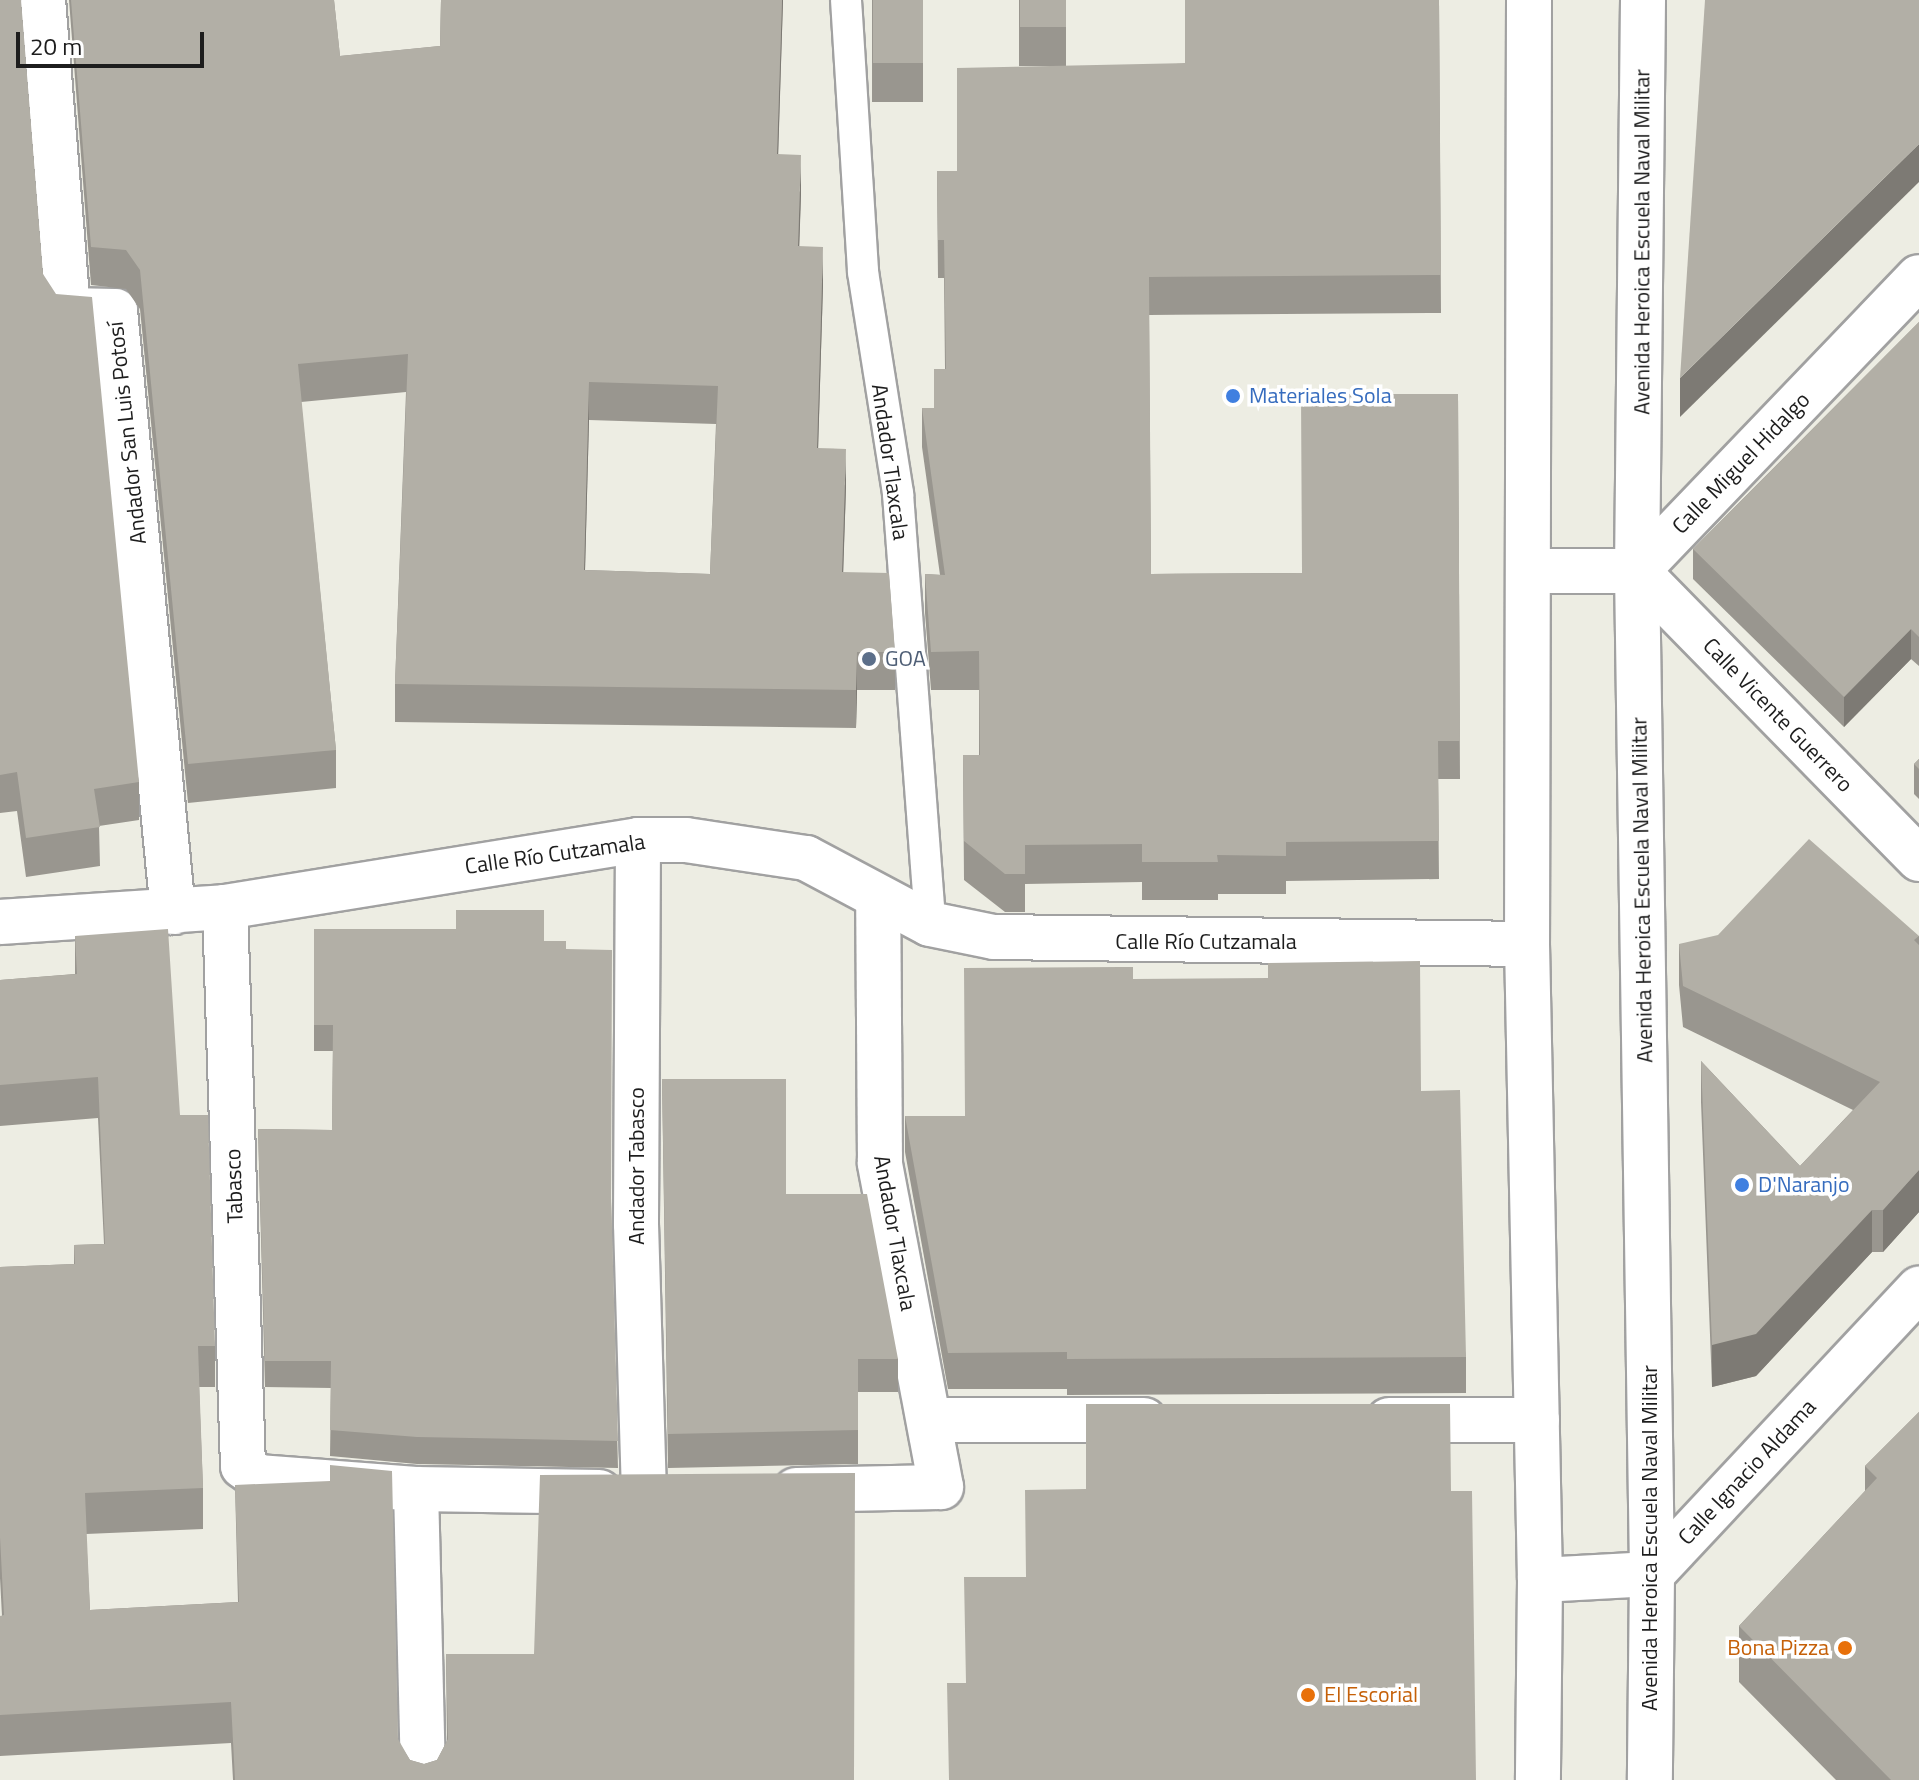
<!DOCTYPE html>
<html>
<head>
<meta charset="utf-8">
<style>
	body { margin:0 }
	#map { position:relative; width:1919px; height:1780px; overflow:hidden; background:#edede3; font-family:"Titillium Web",sans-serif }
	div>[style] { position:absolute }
	.roads { filter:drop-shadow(2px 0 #a1a1a1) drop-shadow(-2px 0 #a1a1a1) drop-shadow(0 2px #a1a1a1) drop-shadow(0 -2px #a1a1a1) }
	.service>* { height:30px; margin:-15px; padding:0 15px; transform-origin:15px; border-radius:15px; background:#fff }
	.minor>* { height:44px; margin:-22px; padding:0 22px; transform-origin:22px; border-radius:22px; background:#fff }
	.tertiary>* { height:44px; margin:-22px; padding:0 22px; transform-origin:22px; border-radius:22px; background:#fff }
	.wall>* { inset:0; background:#99968f; transform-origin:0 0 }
	.shaded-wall>* { inset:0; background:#7d7a74 }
	.building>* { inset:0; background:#b2afa6; transform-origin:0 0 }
	.dots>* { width:22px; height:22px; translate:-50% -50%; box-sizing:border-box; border:4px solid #fff; border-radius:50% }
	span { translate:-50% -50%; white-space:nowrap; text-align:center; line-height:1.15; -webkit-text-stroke:7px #fff; paint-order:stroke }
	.street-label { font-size:22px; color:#1d1d1d }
	.shop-label { font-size:22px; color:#366cbe }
	.left { translate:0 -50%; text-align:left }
	.service-label { font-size:22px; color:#4e5e75 }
	.food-label { font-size:22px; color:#c56008 }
	.right { translate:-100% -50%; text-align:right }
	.scale { position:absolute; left:16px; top:32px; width:188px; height:36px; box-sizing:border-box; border:4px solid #1d1d1d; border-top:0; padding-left:10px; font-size:24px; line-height:28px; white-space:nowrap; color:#1d1d1d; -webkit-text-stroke:6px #fff; paint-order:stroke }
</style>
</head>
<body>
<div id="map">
	<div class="roads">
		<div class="service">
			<div style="left:846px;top:0;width:273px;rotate:86.4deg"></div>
			<div style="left:863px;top:272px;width:225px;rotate:81deg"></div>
			<div style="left:898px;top:494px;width:431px;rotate:85.7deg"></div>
		</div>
		<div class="minor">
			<div style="left:43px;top:0;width:311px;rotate:85.4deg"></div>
			<div style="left:68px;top:310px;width:47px;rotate:1.2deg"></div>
			<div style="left:115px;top:311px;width:604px;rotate:84.49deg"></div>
			<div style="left:1530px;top:571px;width:107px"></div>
			<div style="left:1637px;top:571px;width:407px;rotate:-46.2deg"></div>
			<div style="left:1637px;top:571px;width:403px;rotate:45.6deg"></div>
			<div style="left:638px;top:840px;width:384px;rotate:90.3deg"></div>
			<div style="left:636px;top:1224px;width:269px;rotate:88.3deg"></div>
			<div style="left:225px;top:907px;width:559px;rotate:88.16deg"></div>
			<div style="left:243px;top:1466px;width:19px;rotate:36deg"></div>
			<div style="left:258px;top:1477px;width:158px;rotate:4.3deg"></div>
			<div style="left:416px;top:1489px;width:183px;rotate:0.9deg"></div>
			<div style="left:0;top:922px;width:225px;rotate:-3.8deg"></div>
			<div style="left:225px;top:907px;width:418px;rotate:-9.2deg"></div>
			<div style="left:638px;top:840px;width:48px"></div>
			<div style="left:686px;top:840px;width:121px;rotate:8.5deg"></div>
			<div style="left:806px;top:858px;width:140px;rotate:28deg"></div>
			<div style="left:930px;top:924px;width:65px;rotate:11.5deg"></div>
			<div style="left:994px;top:937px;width:533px;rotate:0.75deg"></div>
			<div style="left:930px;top:1420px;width:214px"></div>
			<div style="left:1389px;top:1420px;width:148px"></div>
			<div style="left:416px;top:1489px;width:291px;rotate:88.6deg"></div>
			<div style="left:796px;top:1490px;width:145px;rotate:-1.2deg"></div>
			<div style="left:941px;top:1487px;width:330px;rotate:-100.7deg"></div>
			<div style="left:880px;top:1163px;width:262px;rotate:-90.4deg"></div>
			<div style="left:1540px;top:1580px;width:112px;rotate:-3.1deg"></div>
			<div style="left:1652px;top:1574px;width:391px;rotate:-46.9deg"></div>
		</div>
		<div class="tertiary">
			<div style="left:1529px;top:0;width:944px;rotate:90.12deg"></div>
			<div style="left:1527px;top:944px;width:636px;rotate:88.83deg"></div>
			<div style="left:1540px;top:1580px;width:200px;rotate:90.6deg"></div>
			<div style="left:1643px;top:0;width:571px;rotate:90.6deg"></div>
			<div style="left:1637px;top:571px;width:1003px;rotate:89.14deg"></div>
			<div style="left:1652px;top:1574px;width:206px;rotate:90.6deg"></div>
		</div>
	</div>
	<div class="wall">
		<div style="clip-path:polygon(0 0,43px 274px,139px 782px,139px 820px,99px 826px,100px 866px,26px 877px,17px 811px,0 813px)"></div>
		<div style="clip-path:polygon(evenodd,69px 0,334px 0,340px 56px,440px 46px,441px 0,783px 0,778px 154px,801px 194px,799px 246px,823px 285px,818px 448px,846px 487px,843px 572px,895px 652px,895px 690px,857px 690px,856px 728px,395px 722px,395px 684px,406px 392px,301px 402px,336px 750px,336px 788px,188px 803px,140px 309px,126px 289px,91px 285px,69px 0,589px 420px,716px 424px,710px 574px,585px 570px,589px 420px)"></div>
		<div style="left:872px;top:0;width:51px;height:102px"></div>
		<div style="left:1019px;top:0;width:47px;height:66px"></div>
		<div style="clip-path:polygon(1439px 0,1441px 313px,1149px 315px,1151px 574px,1302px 573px,1458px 394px,1460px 779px,1438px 779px,1439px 879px,1286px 881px,1286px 894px,1218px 894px,1218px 900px,1142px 900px,1142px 882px,1025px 884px,1025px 912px,1005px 912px,964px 880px,963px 755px,979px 755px,979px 690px,931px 690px,925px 613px,925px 574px,940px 575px,922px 447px,922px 408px,934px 408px,945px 369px,944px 278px,938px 278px,937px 171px,957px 171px,1185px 63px)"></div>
		<div style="clip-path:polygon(1919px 322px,1919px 666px,1911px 659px,1844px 727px,1693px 579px,1693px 549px)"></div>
		<div style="clip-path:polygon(1919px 759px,1919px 799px,1914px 794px,1914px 764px)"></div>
		<div style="clip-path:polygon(314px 929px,544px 941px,566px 949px,611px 1202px,618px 1468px,417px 1464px,330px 1456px,331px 1388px,265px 1387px,258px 1129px,332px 1130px,333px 1051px,314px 1051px)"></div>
		<div style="clip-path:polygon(75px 936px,180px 1115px,215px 1346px,215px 1387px,199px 1387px,203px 1488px,203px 1529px,86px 1534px,90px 1610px,238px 1602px,235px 1485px,410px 1760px,424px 1764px,437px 1760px,447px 1741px,446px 1654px,854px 1780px,233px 1780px,231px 1743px,0 1756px,0 1616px,2px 1616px,0 1578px,0 1267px,74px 1264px,74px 1245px,104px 1244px,98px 1118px,0 1126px,0 980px,75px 974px)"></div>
		<div style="clip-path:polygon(1919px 936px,1919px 1212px,1883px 1252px,1872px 1252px,1756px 1376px,1712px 1387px,1701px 1102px,1701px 1061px,1800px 1166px,1853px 1110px,1683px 1027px,1679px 985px,1679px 944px)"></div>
		<div style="clip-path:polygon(1133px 979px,1421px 1091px,1466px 1357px,1466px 1393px,1067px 1395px,1067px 1389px,948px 1389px,905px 1152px,905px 1116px,965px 1116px)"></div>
		<div style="clip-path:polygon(662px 1079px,786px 1194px,898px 1359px,898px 1392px,858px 1392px,858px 1464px,668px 1468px)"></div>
		<div style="clip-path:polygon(1919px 1412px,1919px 1780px,1836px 1780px,1739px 1682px,1739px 1626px,1865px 1491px,1865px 1466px)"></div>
	</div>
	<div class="shaded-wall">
		<div style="clip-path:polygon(782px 0,783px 0,777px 193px,777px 154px)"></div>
		<div style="clip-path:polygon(1919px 144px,1919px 182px,1680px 417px,1680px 378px)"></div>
		<div style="clip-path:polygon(801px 155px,801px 194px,798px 285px,798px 246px)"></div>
		<div style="clip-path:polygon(823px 247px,823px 285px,817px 486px,817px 448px)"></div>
		<div style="clip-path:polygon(589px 382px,589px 420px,584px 609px,584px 570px)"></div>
		<div style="clip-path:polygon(846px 449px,846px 487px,842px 610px,842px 572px)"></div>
		<div style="clip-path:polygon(1911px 629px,1911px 659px,1844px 727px,1844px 697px)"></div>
		<div style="clip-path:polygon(857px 652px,857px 690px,856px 728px,856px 690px)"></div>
		<div style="clip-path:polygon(1919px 1170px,1919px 1212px,1883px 1252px,1883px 1210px)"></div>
		<div style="clip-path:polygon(1872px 1210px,1872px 1252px,1756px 1376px,1712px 1387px,1712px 1345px)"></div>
	</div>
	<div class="building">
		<div style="clip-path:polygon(0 0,21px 0,43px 274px,56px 294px,92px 297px,139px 782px,94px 789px,100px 827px,26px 838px,17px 772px,0 775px)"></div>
		<div style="clip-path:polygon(evenodd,71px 0,334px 0,340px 56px,440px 46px,441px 0,782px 0,777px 154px,801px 155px,798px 246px,823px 247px,817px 448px,846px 449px,842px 572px,889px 573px,895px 652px,857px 652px,856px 690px,395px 684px,408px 354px,298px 364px,336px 750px,188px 764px,140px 270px,126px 250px,91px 247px,71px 0,589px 382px,718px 386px,710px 574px,584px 570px,589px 382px)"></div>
		<div style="left:873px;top:0;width:50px;height:63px"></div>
		<div style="left:1020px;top:0;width:46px;height:27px"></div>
		<div style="clip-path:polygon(1185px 0,1439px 0,1441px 275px,1149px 277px,1151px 574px,1302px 573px,1301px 394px,1458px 394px,1460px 741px,1438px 741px,1439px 841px,1286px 842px,1286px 856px,1217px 855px,1218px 862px,1142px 862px,1142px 844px,1025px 845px,1025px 874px,1005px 874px,964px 841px,963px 755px,980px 755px,979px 651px,931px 652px,925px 574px,945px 575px,922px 408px,934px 408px,934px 369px,946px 369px,944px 240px,938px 240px,937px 171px,957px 171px,957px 68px,1185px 63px)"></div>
		<div style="clip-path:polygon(1705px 0,1919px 0,1919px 144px,1680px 378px)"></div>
		<div style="clip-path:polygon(1919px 322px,1919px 637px,1911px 629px,1844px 697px,1693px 549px)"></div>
		<div style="clip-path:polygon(1919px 759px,1919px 769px,1914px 764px)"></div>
		<div style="clip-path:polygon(1809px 839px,1919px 936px,1914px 940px,1919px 945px,1919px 1170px,1883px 1210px,1872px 1210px,1756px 1334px,1712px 1345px,1701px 1061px,1800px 1166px,1880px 1082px,1683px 986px,1679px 944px,1718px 935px)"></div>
		<div style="clip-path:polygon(456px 910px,544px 910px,544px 941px,566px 941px,566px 949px,612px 950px,611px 1198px,618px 1441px,417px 1437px,330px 1430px,331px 1361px,265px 1361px,258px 1129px,332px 1130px,333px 1025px,314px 1025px,314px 929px,456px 929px)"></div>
		<div style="clip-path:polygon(168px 929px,180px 1115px,208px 1115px,215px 1346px,198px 1346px,203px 1488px,85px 1493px,90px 1610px,239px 1602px,235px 1485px,330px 1481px,330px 1465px,392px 1471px,398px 1739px,410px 1760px,424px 1764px,437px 1760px,448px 1739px,446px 1654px,534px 1654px,540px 1475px,855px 1473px,854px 1780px,235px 1780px,231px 1702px,0 1715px,0 1616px,4px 1615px,0 1537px,0 1267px,75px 1264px,74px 1245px,105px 1244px,98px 1077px,0 1085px,0 980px,77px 974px,75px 936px)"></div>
		<div style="clip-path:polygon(1420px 961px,1421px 1091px,1460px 1090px,1466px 1357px,1067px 1359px,1067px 1352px,948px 1353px,905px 1116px,965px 1116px,964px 968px,1133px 967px,1133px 979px,1268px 978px,1268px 963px)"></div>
		<div style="clip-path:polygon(662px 1079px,786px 1079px,786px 1194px,867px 1194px,898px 1359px,858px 1359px,858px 1430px,668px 1434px)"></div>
		<div style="clip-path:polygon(1086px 1404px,1450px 1404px,1451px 1491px,1472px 1491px,1476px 1780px,949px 1780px,947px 1683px,966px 1683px,964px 1577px,1026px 1577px,1025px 1490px,1086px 1489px)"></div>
		<div style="clip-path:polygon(1919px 1412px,1919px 1780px,1891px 1780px,1739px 1626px,1877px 1478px,1865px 1466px)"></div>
	</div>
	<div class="dots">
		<div style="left:1233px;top:396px;background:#3f7fe0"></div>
		<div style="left:869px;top:659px;background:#5c6f8a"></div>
		<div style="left:1742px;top:1185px;background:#3f7fe0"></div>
		<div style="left:1845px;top:1648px;background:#e8710a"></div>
		<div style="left:1308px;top:1695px;background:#e8710a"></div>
	</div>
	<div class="street-label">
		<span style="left:1642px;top:242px;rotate:-90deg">Avenida Heroica Escuela Naval Militar</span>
		<span style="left:127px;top:433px;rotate:-96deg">Andador San Luis Potosí</span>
		<span style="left:890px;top:462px;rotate:82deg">Andador Tlaxcala</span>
		<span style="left:1741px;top:463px;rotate:-46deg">Calle Miguel Hidalgo</span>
		<span style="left:1778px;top:715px;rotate:46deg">Calle Vicente Guerrero</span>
		<span style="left:555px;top:854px;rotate:-8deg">Calle Río Cutzamala</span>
		<span style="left:1642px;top:890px;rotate:-91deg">Avenida Heroica Escuela Naval Militar</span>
		<span style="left:1206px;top:942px">Calle Río Cutzamala</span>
		<span style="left:637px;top:1166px;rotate:-90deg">Andador Tabasco</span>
		<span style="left:234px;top:1186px;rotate:-92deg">Tabasco</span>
		<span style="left:895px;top:1233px;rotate:80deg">Andador Tlaxcala</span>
		<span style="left:1747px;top:1472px;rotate:-47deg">Calle Ignacio Aldama</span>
		<span style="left:1650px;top:1538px;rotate:-90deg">Avenida Heroica Escuela Naval Militar</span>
	</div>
	<div class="shop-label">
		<span class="left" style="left:1249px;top:396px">Materiales Sola</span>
		<span class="left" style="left:1758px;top:1185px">D'Naranjo</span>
	</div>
	<div class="service-label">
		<span class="left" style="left:885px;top:659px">GOA</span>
	</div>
	<div class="food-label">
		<span class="right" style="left:1829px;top:1648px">Bona Pizza</span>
		<span class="left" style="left:1324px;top:1695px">El Escorial</span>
	</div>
	<div class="scale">20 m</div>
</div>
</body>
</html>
